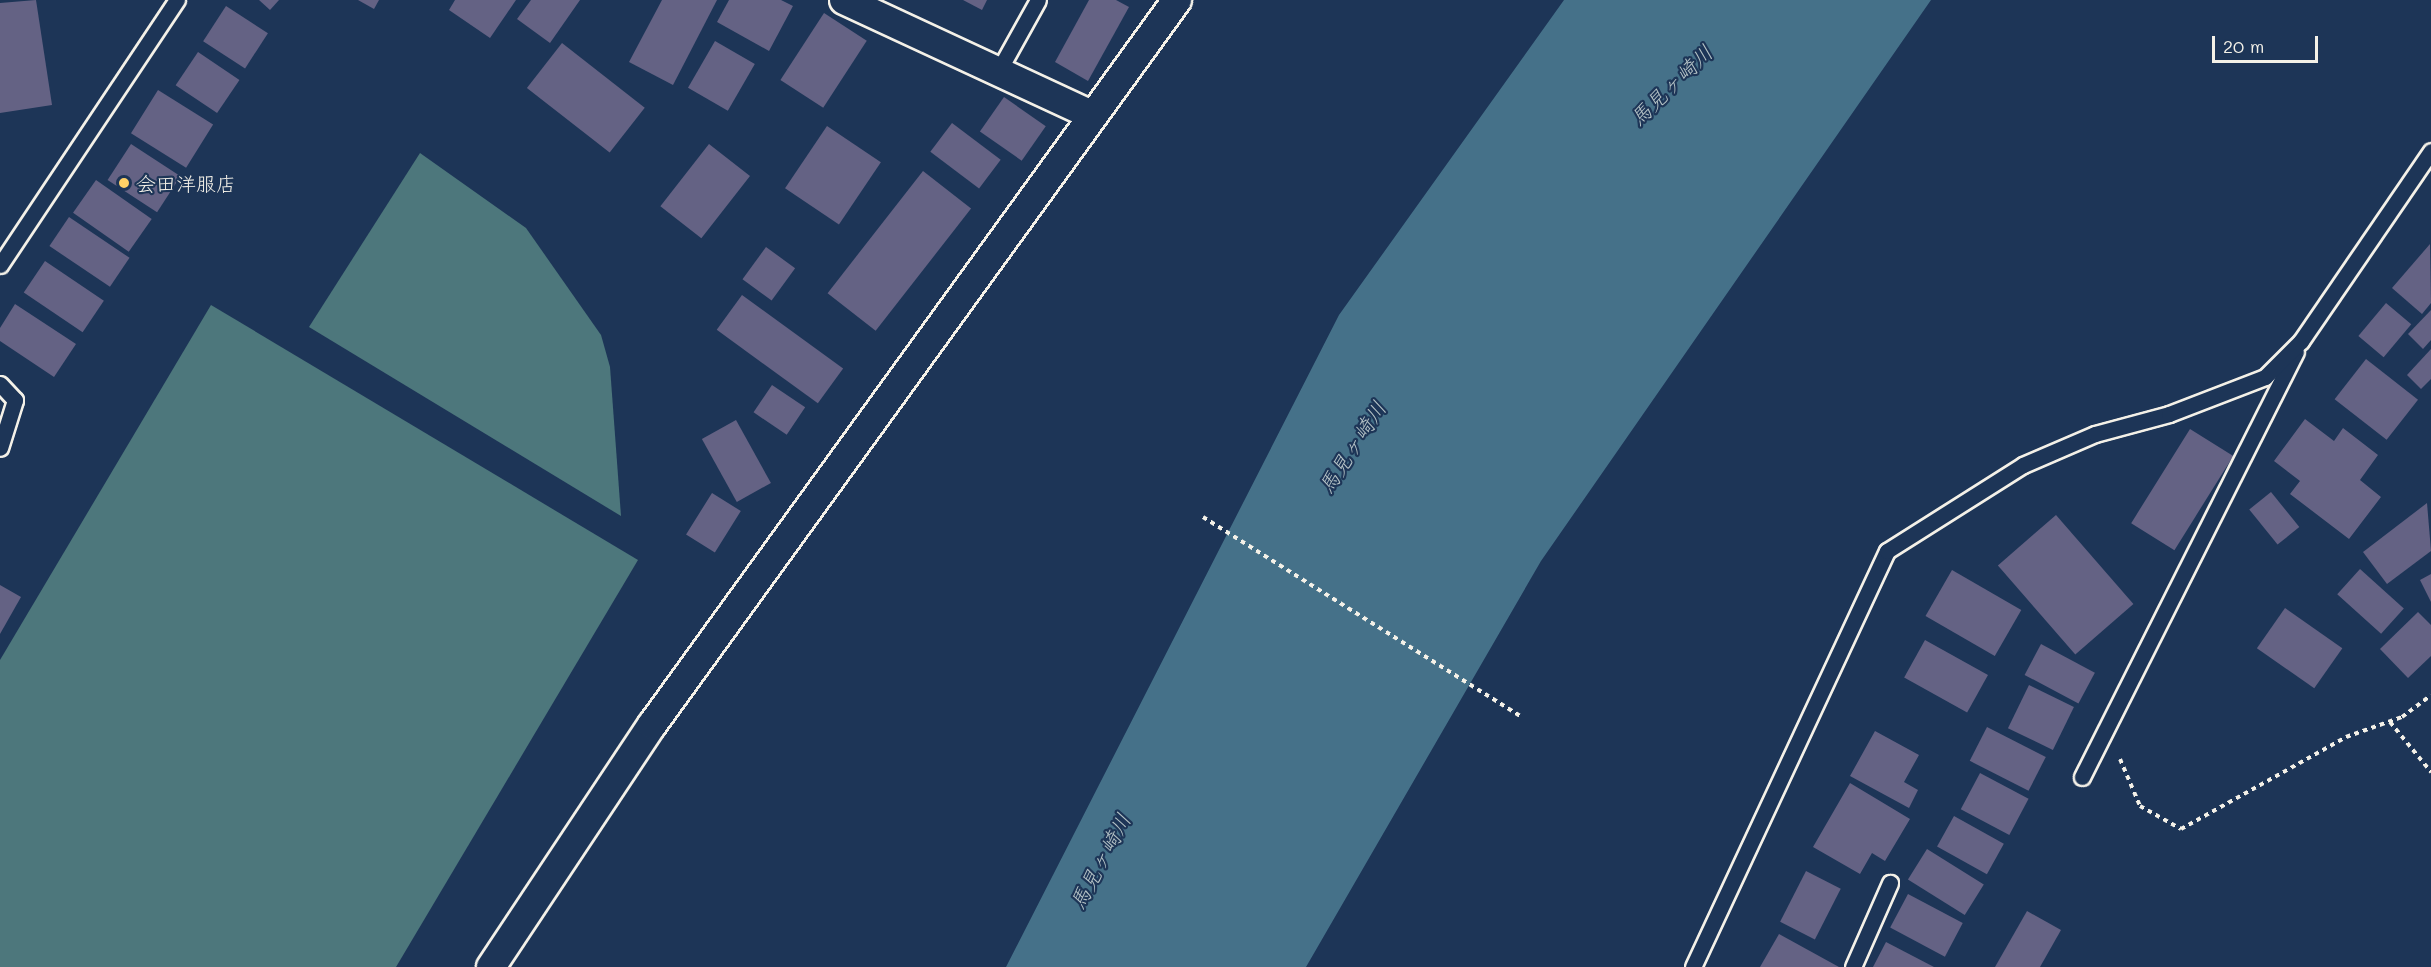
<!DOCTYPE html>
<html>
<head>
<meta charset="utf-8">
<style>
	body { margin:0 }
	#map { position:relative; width:2431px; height:967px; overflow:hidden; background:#1d3557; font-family:Mali,"Klee One",sans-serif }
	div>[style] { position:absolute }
	.green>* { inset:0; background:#4d777c }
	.water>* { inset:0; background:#457189 }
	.building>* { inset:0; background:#646284; transform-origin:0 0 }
	.path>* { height:4px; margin-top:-2px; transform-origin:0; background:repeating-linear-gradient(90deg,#f4f1e8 0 4.5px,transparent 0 9px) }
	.roads { filter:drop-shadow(2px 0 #f4f1e8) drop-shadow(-2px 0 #f4f1e8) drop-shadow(0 2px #f4f1e8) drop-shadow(0 -2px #f4f1e8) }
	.service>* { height:15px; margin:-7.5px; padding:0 7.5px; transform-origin:7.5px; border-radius:7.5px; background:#1d3557 }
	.minor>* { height:28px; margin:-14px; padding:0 14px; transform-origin:14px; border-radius:14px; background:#1d3557 }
	.dots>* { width:16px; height:16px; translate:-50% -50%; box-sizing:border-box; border:3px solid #1d3557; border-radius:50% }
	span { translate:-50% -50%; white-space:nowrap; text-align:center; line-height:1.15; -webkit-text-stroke:4.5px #1d3557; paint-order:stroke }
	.poi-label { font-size:20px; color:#f4f1e8 }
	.left { translate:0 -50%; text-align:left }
	.water-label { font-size:21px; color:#b7c4c7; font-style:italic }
	.scale { position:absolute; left:2212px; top:36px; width:106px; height:27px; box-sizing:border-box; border:3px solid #f4f1e8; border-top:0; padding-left:8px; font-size:18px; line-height:21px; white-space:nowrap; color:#f4f1e8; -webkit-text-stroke:4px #1d3557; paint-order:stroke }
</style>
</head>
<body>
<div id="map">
	<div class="green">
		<div style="clip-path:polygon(420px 153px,526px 228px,601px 335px,610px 367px,621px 516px,309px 327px)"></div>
		<div style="clip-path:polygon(211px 305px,638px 560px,396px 967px,0 967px,0 660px)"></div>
	</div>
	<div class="water">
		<div style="clip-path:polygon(1564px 0,1931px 0,1541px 561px,1306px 967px,1006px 967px,1339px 315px)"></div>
	</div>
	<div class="building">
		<div style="clip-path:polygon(36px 0,52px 105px,0 113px,0 3px)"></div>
		<div style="clip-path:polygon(259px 0,279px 0,270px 10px)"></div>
		<div style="clip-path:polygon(358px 0,379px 0,374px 9px)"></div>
		<div style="clip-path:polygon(455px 0,516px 0,490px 38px,449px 10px)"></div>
		<div style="clip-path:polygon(531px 0,580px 0,550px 43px,517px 19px)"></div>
		<div style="clip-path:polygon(662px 0,717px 0,673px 85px,629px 62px)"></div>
		<div style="clip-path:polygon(729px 0,781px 0,793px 6px,769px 51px,717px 22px)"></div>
		<div style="clip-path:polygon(963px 0,987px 0,982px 10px)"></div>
		<div style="clip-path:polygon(1089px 0,1116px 0,1129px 7px,1088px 81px,1055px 62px)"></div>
		<div style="left:226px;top:6px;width:50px;height:42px;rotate:33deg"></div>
		<div style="left:824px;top:13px;width:51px;height:80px;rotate:33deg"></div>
		<div style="left:715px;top:41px;width:46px;height:54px;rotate:30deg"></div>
		<div style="left:562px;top:43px;width:105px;height:57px;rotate:38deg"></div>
		<div style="left:198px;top:52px;width:50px;height:40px;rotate:34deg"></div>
		<div style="left:158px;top:90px;width:65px;height:51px;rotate:32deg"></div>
		<div style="left:1004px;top:97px;width:51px;height:42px;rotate:35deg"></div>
		<div style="left:952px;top:123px;width:61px;height:36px;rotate:37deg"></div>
		<div style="left:827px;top:126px;width:65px;height:75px;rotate:34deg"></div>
		<div style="left:131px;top:144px;width:59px;height:43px;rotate:33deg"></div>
		<div style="left:709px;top:144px;width:52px;height:79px;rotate:38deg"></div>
		<div style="left:923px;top:171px;width:61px;height:155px;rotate:38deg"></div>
		<div style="left:96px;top:180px;width:68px;height:40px;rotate:35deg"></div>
		<div style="left:69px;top:217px;width:73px;height:35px;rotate:34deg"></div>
		<div style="clip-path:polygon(2430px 244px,2431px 303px,2422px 314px,2392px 288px)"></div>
		<div style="left:766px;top:247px;width:36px;height:40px;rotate:36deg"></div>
		<div style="left:45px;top:261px;width:71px;height:38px;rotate:34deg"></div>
		<div style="left:742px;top:295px;width:125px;height:43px;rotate:36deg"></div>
		<div style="left:2386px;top:303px;width:33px;height:43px;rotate:40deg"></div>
		<div style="clip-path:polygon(15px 304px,76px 344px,54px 377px,0 341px,0 328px)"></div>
		<div style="clip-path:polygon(2431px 310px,2431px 340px,2423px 349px,2408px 334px)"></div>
		<div style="clip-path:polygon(2431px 349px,2431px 379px,2421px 389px,2407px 375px)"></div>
		<div style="left:2366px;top:359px;width:66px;height:51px;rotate:38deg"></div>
		<div style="left:772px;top:385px;width:40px;height:33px;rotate:34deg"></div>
		<div style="clip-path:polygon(2305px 419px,2334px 441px,2343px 428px,2378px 455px,2360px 480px,2381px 497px,2349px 539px,2290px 494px,2300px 481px,2274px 461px)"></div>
		<div style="left:736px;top:420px;width:72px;height:39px;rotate:61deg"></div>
		<div style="left:2190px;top:429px;width:51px;height:111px;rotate:32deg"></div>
		<div style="left:2271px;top:492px;width:45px;height:28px;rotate:51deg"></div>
		<div style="left:712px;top:493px;width:34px;height:49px;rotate:32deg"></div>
		<div style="clip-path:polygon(2427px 503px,2431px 551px,2387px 584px,2363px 552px)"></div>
		<div style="left:2056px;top:515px;width:118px;height:77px;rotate:49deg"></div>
		<div style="left:2360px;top:569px;width:59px;height:34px;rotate:42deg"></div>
		<div style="left:1952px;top:570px;width:80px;height:53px;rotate:30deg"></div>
		<div style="clip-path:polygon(2431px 574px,2431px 602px,2420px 580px)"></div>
		<div style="clip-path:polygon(0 585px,21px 597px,0 634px)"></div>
		<div style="left:2285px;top:608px;width:70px;height:49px;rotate:35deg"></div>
		<div style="clip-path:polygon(2418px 612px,2431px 625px,2431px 656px,2408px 678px,2380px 649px)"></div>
		<div style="left:1925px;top:640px;width:72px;height:43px;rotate:29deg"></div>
		<div style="left:2041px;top:644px;width:61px;height:35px;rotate:28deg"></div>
		<div style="left:2029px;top:685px;width:50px;height:48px;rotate:26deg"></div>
		<div style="left:1987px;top:727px;width:66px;height:38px;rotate:27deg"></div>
		<div style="clip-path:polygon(1875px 731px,1919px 755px,1904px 782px,1918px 790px,1909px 808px,1850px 776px)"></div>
		<div style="left:1980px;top:773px;width:55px;height:41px;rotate:28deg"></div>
		<div style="clip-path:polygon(1850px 783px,1910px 819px,1885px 861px,1872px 853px,1860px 874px,1813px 847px)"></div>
		<div style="left:1954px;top:816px;width:57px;height:35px;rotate:29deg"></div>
		<div style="left:1927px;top:849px;width:67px;height:36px;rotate:32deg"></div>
		<div style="left:1806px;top:871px;width:39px;height:57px;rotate:27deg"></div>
		<div style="left:1908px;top:894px;width:62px;height:38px;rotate:28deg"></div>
		<div style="clip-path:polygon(2027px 911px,2061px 930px,2040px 967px,1995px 967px)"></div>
		<div style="clip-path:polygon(1779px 934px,1839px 967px,1760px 967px)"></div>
		<div style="clip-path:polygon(1886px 942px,1934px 967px,1873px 967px)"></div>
	</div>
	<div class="path">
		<div style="left:1203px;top:517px;width:374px;rotate:32.1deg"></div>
		<div style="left:2390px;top:722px;width:65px;rotate:50.6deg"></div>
		<div style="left:2120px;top:759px;width:51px;rotate:66.9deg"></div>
		<div style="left:2140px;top:806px;width:47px;rotate:29.3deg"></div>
		<div style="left:2181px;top:829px;width:189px;rotate:-29.1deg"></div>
		<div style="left:2346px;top:737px;width:59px;rotate:-19.7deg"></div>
		<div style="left:2402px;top:717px;width:36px;rotate:-37deg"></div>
	</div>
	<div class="roads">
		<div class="service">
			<div style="left:999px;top:70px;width:80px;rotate:-60.9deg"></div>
			<div style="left:0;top:265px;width:319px;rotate:-56.3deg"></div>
			<div style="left:0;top:384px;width:22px;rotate:47deg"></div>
			<div style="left:15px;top:400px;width:50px;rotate:107.4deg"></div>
			<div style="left:2082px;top:777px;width:476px;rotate:-63.3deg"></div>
			<div style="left:1693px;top:967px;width:459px;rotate:-65deg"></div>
			<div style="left:1887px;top:551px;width:161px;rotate:-32.3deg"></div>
			<div style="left:2023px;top:465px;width:78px;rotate:-23.3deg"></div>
			<div style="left:2095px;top:434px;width:77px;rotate:-15.1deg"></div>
			<div style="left:2169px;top:414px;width:103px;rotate:-21.1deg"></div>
			<div style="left:2265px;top:377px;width:51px;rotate:-45deg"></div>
			<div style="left:2301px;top:341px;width:230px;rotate:-55.6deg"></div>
			<div style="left:1853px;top:967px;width:92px;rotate:-66.2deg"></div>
		</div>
		<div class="minor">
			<div style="left:844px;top:0;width:271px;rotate:24.9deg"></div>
			<div style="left:491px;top:967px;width:291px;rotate:-56.4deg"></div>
			<div style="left:652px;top:725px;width:895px;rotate:-54.09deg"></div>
		</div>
	</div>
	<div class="dots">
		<div style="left:124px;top:183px;background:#ffd166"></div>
	</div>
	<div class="poi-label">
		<span class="left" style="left:136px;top:183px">会田洋服店</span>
	</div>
	<div class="water-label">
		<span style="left:1671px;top:85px;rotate:-44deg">馬見ヶ崎川</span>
		<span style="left:1352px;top:447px;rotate:-57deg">馬見ヶ崎川</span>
		<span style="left:1100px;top:861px;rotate:-62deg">馬見ヶ崎川</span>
	</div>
	<div class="scale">20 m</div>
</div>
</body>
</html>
